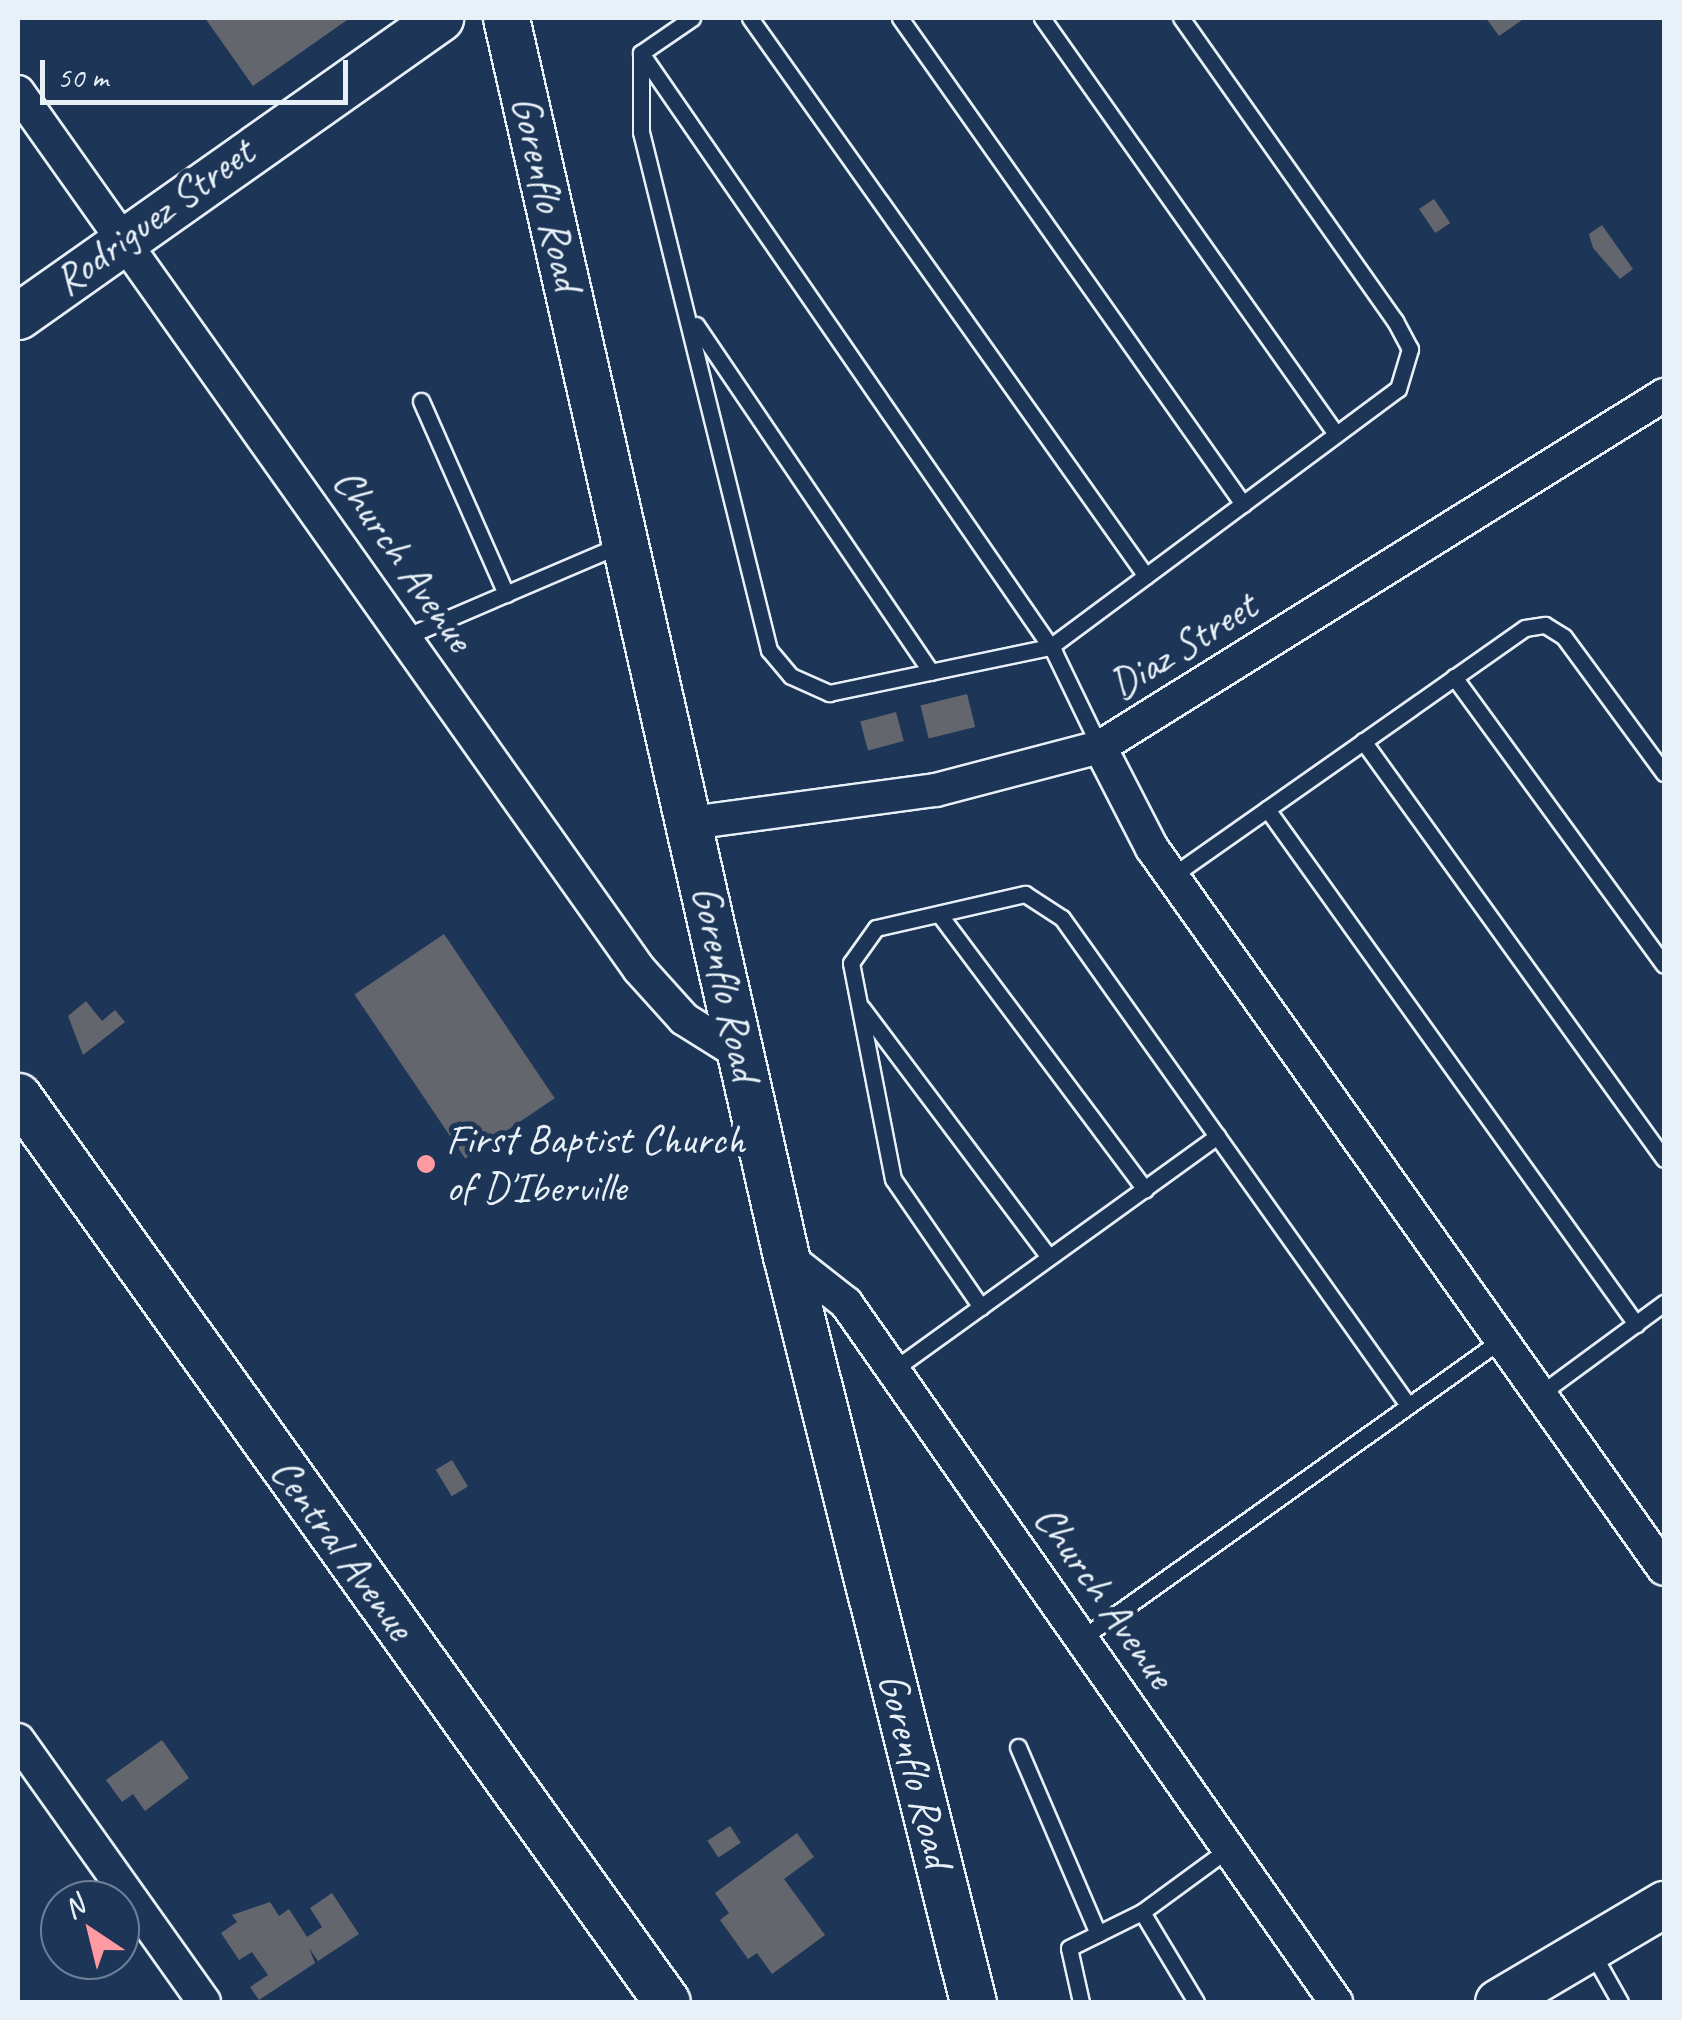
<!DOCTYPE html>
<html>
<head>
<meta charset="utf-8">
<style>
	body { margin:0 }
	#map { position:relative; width:1682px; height:2020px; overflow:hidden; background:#1d3557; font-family:Caveat,sans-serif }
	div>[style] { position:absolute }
	.building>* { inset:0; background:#64666e; transform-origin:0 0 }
	.roads { filter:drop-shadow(2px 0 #e8f1f8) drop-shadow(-2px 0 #e8f1f8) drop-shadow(0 2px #e8f1f8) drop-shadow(0 -2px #e8f1f8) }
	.lane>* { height:15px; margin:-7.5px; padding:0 7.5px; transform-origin:7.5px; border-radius:7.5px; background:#1d3557 }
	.street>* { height:32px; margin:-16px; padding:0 16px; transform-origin:16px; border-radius:16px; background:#1d3557 }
	.secondary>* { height:45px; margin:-22.5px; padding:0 22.5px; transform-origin:22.5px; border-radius:22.5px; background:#1d3557 }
	.dots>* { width:28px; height:28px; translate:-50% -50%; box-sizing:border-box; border:5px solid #1d3557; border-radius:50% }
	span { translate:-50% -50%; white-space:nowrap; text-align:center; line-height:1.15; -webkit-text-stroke:10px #1d3557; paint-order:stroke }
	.street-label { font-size:42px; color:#e8f1f8 }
	.poi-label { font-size:42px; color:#e8f1f8 }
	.left { translate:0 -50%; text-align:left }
	.frame { position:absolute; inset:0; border:20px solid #e8f1f8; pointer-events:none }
	.north { position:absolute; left:40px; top:1880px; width:100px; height:100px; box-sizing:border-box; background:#1d3557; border:2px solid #6e8097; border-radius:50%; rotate:325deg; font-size:28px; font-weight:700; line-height:40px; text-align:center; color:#e8f1f8 }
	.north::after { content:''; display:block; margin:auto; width:35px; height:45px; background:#ff9aa2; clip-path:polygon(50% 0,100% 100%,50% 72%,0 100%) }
	.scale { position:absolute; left:40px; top:60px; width:308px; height:45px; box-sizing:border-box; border:5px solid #e8f1f8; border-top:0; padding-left:12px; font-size:30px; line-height:35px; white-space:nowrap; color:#e8f1f8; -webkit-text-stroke:8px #1d3557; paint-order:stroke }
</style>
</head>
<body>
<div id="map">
	<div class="building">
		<div style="clip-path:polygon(205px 18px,350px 18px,253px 86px)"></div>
		<div style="clip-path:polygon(1486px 18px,1525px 18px,1499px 36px)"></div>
		<div style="left:1434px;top:199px;width:29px;height:18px;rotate:56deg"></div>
		<div style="clip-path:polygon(1602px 225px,1633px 269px,1620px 279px,1593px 248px,1589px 234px)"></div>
		<div style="left:967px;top:694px;width:34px;height:48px;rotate:76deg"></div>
		<div style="left:896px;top:712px;width:30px;height:37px;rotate:75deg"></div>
		<div style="left:444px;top:934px;width:198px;height:108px;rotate:56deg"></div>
		<div style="clip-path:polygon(86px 1001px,102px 1021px,115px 1010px,125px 1022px,83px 1055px,68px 1016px)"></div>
		<div style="left:452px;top:1460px;width:31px;height:19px;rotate:59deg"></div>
		<div style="clip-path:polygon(162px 1740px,189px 1778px,145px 1811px,133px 1794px,122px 1802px,106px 1780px)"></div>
		<div style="left:730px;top:1826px;width:20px;height:27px;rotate:57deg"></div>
		<div style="clip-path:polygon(797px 1833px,814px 1857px,784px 1879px,825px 1935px,772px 1974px,757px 1953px,748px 1959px,720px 1920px,729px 1913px,715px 1893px)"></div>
		<div style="clip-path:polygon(332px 1893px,359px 1934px,318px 1961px,309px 1948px,315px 1963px,259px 2000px,250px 1987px,268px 1975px,252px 1952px,239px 1960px,221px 1933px,237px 1922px,232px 1915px,270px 1902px,279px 1916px,289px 1909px,307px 1937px,322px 1927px,310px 1908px)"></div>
	</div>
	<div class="roads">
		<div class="lane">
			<div style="left:692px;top:18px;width:62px;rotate:145.5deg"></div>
			<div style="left:641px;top:53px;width:728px;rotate:55.41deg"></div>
			<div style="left:1054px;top:652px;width:106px;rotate:64.2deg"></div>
			<div style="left:750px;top:18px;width:684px;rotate:54.64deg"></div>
			<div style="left:900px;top:18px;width:595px;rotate:54.79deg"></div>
			<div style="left:1042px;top:18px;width:509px;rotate:54.75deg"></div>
			<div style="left:641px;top:53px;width:79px;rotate:90deg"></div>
			<div style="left:641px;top:132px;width:534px;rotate:76.12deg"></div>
			<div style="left:769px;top:650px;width:34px;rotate:50deg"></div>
			<div style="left:791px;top:676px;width:42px;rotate:24.1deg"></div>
			<div style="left:829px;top:693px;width:226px;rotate:-11.8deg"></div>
			<div style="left:1050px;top:647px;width:433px;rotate:-36.6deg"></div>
			<div style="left:1398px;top:389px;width:42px;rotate:-73.3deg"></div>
			<div style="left:1410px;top:349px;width:32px;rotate:-118deg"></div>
			<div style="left:1395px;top:321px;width:371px;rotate:-125.2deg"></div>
			<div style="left:696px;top:325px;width:419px;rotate:55.9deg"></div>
			<div style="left:421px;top:401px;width:211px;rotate:66.2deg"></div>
			<div style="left:405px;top:637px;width:236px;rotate:-23.2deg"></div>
			<div style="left:1454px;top:677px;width:356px;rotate:53.9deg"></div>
			<div style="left:1363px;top:741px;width:515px;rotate:54.24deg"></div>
			<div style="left:1267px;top:809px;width:634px;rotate:54.38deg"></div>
			<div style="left:1172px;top:876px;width:431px;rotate:-35.1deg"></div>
			<div style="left:1525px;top:628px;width:20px;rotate:-9deg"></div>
			<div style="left:1545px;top:625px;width:22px;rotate:32deg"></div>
			<div style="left:1564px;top:637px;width:169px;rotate:53.7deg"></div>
			<div style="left:939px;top:914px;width:344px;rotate:53.2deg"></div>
			<div style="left:862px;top:1008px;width:311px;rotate:53.1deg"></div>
			<div style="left:981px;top:1307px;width:155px;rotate:-124.5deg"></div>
			<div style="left:893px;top:1179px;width:220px;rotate:-101deg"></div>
			<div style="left:851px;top:963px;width:43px;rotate:-54.5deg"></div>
			<div style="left:876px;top:928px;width:153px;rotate:-12.9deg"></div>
			<div style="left:1025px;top:894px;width:44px;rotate:33deg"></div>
			<div style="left:1062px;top:918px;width:597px;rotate:54.61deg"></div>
			<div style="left:893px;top:1370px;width:400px;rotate:-35.8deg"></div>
			<div style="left:1540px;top:1394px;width:154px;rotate:-36.3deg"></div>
			<div style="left:1081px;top:1639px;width:516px;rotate:-35.45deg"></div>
			<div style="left:1018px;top:1747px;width:203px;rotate:66.8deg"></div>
			<div style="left:1142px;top:1912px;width:105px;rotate:59deg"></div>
			<div style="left:1590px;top:1949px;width:61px;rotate:60.5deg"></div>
			<div style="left:1081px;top:2002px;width:55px;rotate:-102.5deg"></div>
			<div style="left:1069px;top:1948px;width:81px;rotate:-26.3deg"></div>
			<div style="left:1142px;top:1912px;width:107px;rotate:-36.2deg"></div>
		</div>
		<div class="street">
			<div style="left:18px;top:92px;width:1075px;rotate:54.7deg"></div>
			<div style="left:639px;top:969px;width:67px;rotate:48deg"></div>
			<div style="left:684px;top:1019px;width:66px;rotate:32deg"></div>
			<div style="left:1100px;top:747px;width:114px;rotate:62.8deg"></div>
			<div style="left:1152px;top:848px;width:884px;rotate:54.62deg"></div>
			<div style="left:691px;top:823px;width:247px;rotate:-7.7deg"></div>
			<div style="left:936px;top:790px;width:170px;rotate:-14.7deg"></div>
			<div style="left:1100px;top:747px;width:665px;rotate:-31.97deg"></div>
			<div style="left:786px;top:1256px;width:76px;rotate:38.1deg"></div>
			<div style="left:846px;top:1303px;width:854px;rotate:54.97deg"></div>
			<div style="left:18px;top:1740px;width:321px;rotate:54.6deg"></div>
		</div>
		<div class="secondary">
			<div style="left:506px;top:18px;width:1269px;rotate:77.26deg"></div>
			<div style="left:786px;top:1256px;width:769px;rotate:75.93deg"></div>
			<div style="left:18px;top:316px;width:517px;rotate:-35.23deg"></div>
			<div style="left:18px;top:1096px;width:1114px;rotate:54.38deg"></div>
			<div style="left:1498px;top:2002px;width:193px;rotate:-30.6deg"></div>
		</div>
	</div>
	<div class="dots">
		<div style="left:426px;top:1164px;background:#ff9aa2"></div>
	</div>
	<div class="street-label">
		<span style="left:546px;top:193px;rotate:77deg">Gorenflo Road</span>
		<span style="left:154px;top:217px;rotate:-36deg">Rodriguez Street</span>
		<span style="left:403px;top:560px;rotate:55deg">Church Avenue</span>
		<span style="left:1183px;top:646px;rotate:-32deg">Diaz Street</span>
		<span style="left:725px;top:983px;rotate:78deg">Gorenflo Road</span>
		<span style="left:342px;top:1549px;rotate:54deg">Central Avenue</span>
		<span style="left:1104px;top:1597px;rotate:55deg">Church Avenue</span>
		<span style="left:915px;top:1770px;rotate:76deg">Gorenflo Road</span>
	</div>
	<div class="poi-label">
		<span class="left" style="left:446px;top:1164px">First Baptist Church<br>of D'Iberville</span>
	</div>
	<div class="frame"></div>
	<div class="north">N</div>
	<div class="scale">50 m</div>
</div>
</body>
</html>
